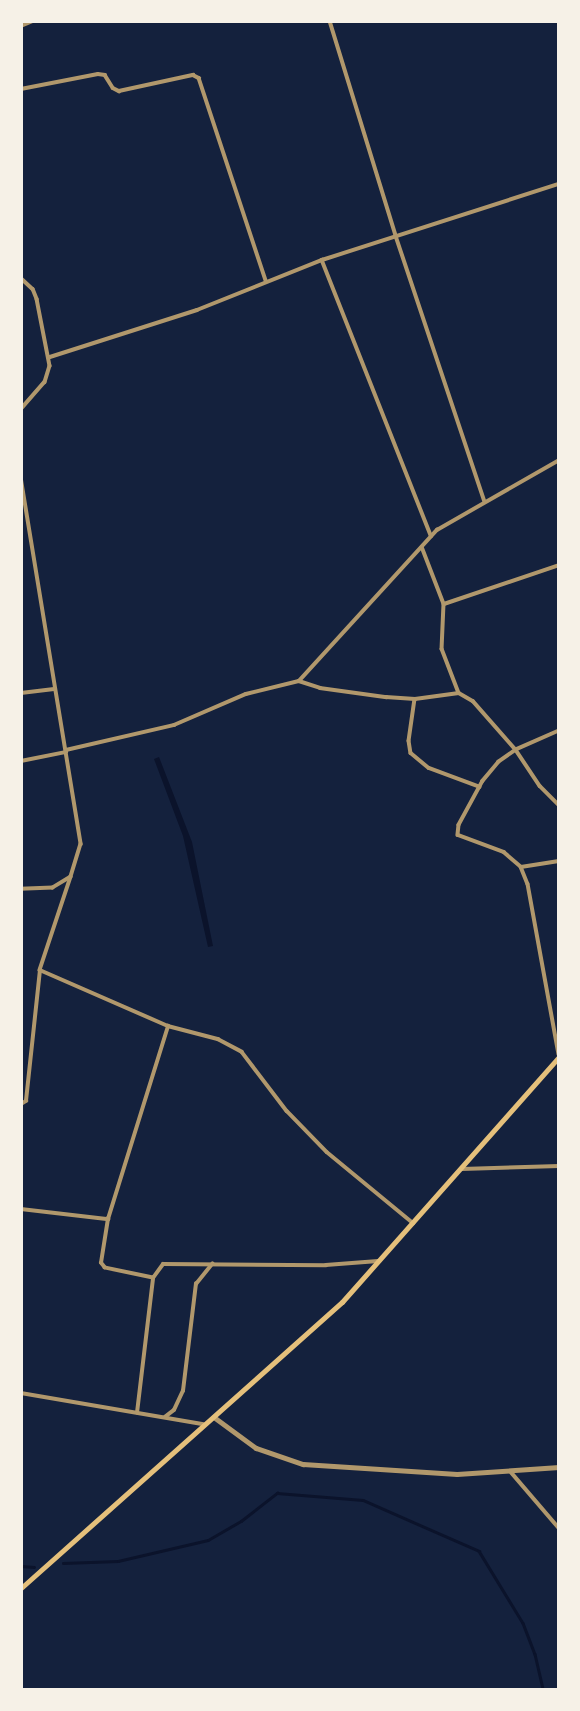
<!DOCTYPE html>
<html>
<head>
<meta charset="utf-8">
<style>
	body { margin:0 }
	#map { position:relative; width:580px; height:1711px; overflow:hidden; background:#14213d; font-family:"Exo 2",sans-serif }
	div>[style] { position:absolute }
	.water>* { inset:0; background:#0b132b }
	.stream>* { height:2.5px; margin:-1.25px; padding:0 1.25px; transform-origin:1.25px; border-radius:1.25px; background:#0b132b }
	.minor>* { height:3.5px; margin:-1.75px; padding:0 1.75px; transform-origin:1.75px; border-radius:1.75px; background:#b1986c }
	.tertiary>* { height:4.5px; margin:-2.25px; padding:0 2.25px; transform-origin:2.25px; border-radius:2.25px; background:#b1986c }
	.secondary>* { height:5px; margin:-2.5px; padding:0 2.5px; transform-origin:2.5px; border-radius:2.5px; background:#e5c07b }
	span { translate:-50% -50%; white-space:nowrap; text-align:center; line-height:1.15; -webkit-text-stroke:7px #f6f1e7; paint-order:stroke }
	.frame { position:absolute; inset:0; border:23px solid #f6f1e7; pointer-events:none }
</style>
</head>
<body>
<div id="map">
	<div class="water">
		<div style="clip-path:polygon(159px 757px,192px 842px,213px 946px,208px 947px,183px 836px,154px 759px)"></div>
	</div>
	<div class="stream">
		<div style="left:63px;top:1563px;width:55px;rotate:-2.1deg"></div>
		<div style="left:118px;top:1561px;width:92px;rotate:-13.1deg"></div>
		<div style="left:208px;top:1540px;width:38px;rotate:-30deg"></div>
		<div style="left:241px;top:1521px;width:46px;rotate:-37.9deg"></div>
		<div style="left:277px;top:1493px;width:86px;rotate:4.7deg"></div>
		<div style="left:363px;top:1500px;width:127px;rotate:23.7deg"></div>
		<div style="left:479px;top:1551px;width:84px;rotate:58.6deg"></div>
		<div style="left:523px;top:1623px;width:33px;rotate:69deg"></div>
		<div style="left:535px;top:1654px;width:37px;rotate:77deg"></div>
		<div style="left:21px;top:1566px;width:13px;rotate:4deg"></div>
	</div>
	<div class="minor">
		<div style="left:330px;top:21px;width:225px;rotate:72.9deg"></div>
		<div style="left:396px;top:236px;width:280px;rotate:71.5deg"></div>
		<div style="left:21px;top:26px;width:13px;rotate:-23deg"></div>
		<div style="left:21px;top:89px;width:78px;rotate:-11deg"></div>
		<div style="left:98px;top:74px;width:7px;rotate:8deg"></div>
		<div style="left:105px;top:75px;width:15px;rotate:58deg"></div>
		<div style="left:113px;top:88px;width:7px;rotate:27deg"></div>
		<div style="left:119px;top:91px;width:76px;rotate:-12.2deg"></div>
		<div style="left:193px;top:75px;width:7px;rotate:27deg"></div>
		<div style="left:199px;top:78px;width:214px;rotate:71.7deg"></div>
		<div style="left:322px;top:260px;width:297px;rotate:68.4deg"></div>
		<div style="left:21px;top:278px;width:16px;rotate:43deg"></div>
		<div style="left:33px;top:289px;width:11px;rotate:68deg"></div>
		<div style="left:37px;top:299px;width:68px;rotate:79deg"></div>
		<div style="left:50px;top:366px;width:17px;rotate:107deg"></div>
		<div style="left:45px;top:382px;width:37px;rotate:131deg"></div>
		<div style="left:50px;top:357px;width:154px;rotate:-17.7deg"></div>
		<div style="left:197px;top:310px;width:135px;rotate:-21.8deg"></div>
		<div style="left:322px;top:260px;width:249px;rotate:-17.8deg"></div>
		<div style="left:21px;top:477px;width:372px;rotate:80.7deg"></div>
		<div style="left:81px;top:844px;width:34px;rotate:107deg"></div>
		<div style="left:71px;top:877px;width:21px;rotate:149deg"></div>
		<div style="left:53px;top:888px;width:32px;rotate:178deg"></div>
		<div style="left:422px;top:547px;width:61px;rotate:68.9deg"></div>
		<div style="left:444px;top:604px;width:45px;rotate:92.5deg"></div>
		<div style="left:442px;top:649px;width:47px;rotate:68.9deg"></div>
		<div style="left:444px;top:604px;width:121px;rotate:-18.7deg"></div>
		<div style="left:299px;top:681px;width:205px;rotate:-47.6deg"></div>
		<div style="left:437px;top:530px;width:141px;rotate:-29.8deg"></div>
		<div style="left:21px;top:693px;width:33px;rotate:-7deg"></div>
		<div style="left:415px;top:699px;width:42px;rotate:98.1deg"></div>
		<div style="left:409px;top:741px;width:12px;rotate:81deg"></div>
		<div style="left:411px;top:753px;width:23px;rotate:40deg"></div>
		<div style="left:429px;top:768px;width:54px;rotate:20.4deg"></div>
		<div style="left:559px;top:731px;width:47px;rotate:156.2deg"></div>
		<div style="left:516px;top:750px;width:21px;rotate:145deg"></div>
		<div style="left:499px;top:762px;width:25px;rotate:130deg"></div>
		<div style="left:483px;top:781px;width:50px;rotate:118.6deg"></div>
		<div style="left:459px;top:825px;width:10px;rotate:96deg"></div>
		<div style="left:458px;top:835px;width:49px;rotate:20.3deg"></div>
		<div style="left:504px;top:852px;width:23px;rotate:41deg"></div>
		<div style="left:521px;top:867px;width:18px;rotate:68deg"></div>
		<div style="left:528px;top:884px;width:173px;rotate:79.7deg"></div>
		<div style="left:66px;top:750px;width:111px;rotate:-13deg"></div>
		<div style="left:174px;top:725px;width:78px;rotate:-23.3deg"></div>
		<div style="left:246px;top:694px;width:55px;rotate:-13.8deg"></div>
		<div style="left:299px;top:681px;width:22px;rotate:18deg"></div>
		<div style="left:320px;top:688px;width:67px;rotate:7.8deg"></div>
		<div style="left:386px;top:697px;width:29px;rotate:4deg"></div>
		<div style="left:415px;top:699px;width:44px;rotate:-7.8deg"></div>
		<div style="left:459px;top:693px;width:16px;rotate:30deg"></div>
		<div style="left:473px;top:701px;width:65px;rotate:48.7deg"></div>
		<div style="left:516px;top:750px;width:43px;rotate:56.3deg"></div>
		<div style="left:540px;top:786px;width:27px;rotate:45deg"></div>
		<div style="left:21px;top:761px;width:46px;rotate:-11.3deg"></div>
		<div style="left:521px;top:867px;width:38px;rotate:-9deg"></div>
		<div style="left:71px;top:877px;width:98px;rotate:108.4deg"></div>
		<div style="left:40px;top:970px;width:140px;rotate:23.6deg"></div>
		<div style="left:168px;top:1026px;width:52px;rotate:14.6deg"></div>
		<div style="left:218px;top:1039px;width:27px;rotate:28deg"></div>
		<div style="left:242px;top:1052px;width:74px;rotate:52.7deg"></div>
		<div style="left:287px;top:1111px;width:57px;rotate:45.7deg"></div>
		<div style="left:327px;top:1152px;width:112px;rotate:39.5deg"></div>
		<div style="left:21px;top:1104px;width:6px;rotate:-31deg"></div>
		<div style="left:26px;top:1101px;width:132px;rotate:-83.9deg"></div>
		<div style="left:462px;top:1169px;width:97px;rotate:-1.8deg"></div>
		<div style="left:21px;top:1209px;width:88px;rotate:6.6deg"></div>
		<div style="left:153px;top:1278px;width:49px;rotate:-168.2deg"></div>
		<div style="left:105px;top:1268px;width:6px;rotate:-129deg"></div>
		<div style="left:101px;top:1263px;width:45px;rotate:-81deg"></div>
		<div style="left:108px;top:1219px;width:202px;rotate:-72.7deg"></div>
		<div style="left:21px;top:1393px;width:185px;rotate:9.7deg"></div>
		<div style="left:137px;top:1413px;width:136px;rotate:-83.2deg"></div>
		<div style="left:153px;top:1278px;width:17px;rotate:-54deg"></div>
		<div style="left:163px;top:1264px;width:163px;rotate:0.4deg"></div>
		<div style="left:326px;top:1265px;width:52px;rotate:-4.4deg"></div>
		<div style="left:165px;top:1417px;width:11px;rotate:-38deg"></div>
		<div style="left:174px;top:1410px;width:21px;rotate:-65deg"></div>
		<div style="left:183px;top:1391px;width:108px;rotate:-83.1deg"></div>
		<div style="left:196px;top:1284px;width:26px;rotate:-51deg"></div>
		<div style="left:511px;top:1472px;width:74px;rotate:49.4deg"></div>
	</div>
	<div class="tertiary">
		<div style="left:214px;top:1417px;width:52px;rotate:36.4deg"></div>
		<div style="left:256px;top:1448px;width:50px;rotate:18.8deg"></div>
		<div style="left:303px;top:1464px;width:154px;rotate:3.7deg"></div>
		<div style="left:457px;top:1474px;width:102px;rotate:-3.9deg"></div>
	</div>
	<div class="secondary">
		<div style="left:21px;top:1588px;width:430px;rotate:-41.7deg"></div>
		<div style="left:342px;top:1302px;width:327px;rotate:-48.5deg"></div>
	</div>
	<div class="frame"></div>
</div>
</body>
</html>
